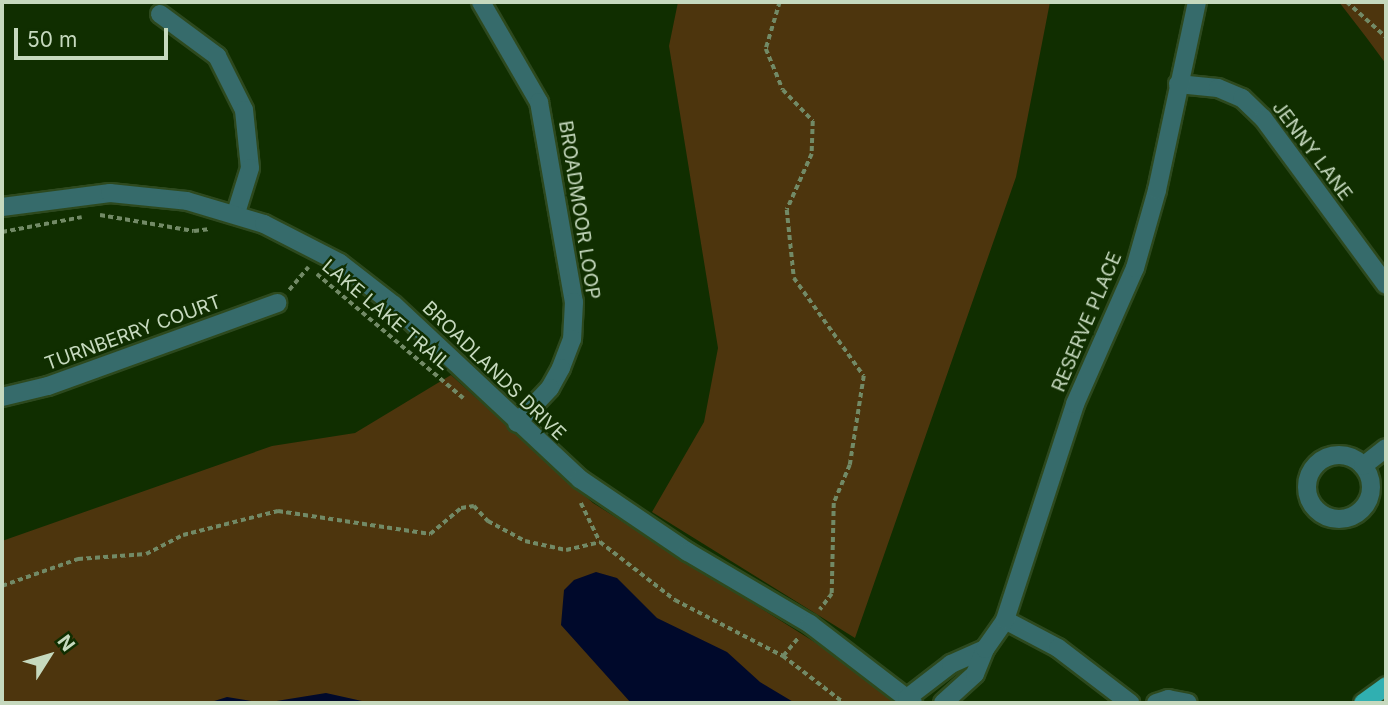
<!DOCTYPE html>
<html>
<head>
<meta charset="utf-8">
<style>
	body { margin:0 }
	#map { position:relative; width:1388px; height:705px; overflow:hidden; background:#102e00; font-family:Inter,sans-serif }
	div>[style] { position:absolute }
	.green>* { inset:0; background:#4d350d }
	.water>* { inset:0; background:#00092b }
	.path>* { height:3.5px; margin-top:-1.75px; transform-origin:0; background:repeating-linear-gradient(90deg,#728a66 0 5px,transparent 0 8.5px) }
	.roads { filter:drop-shadow(2px 0 #2d491e) drop-shadow(-2px 0 #2d491e) drop-shadow(0 2px #2d491e) drop-shadow(0 -2px #2d491e) }
	.minor>* { height:18px; margin:-9px; padding:0 9px; transform-origin:9px; border-radius:9px; background:#366b6b }
	.minor>.ring { margin:-9px; padding:0; box-sizing:content-box; background:none; border:18px solid #366b6b; border-radius:50% }
	.major>* { height:18px; margin:-9px; padding:0 9px; transform-origin:9px; border-radius:9px; background:#30afb1 }
	span { translate:-50% -50%; white-space:nowrap; text-align:center; line-height:1.15; -webkit-text-stroke:5px #102e00; paint-order:stroke }
	.street-label { font-size:19px; color:#c6d9be }
	.frame { position:absolute; inset:0; border:4px solid #c6d9be; pointer-events:none }
	.north { position:absolute; left:14px; top:621px; width:70px; height:70px; -webkit-text-stroke:5px #102e00; paint-order:stroke; rotate:53deg; font-size:19px; font-weight:700; line-height:28px; text-align:center; color:#c6d9be }
	.north::after { content:''; display:block; margin:auto; width:24px; height:32px; background:#c6d9be; clip-path:polygon(50% 0,100% 100%,50% 72%,0 100%) }
	.scale { position:absolute; left:14px; top:28px; width:154px; height:32px; box-sizing:border-box; border:4px solid #c6d9be; border-top:0; padding-left:9px; font-size:21px; line-height:24px; white-space:nowrap; color:#c6d9be; -webkit-text-stroke:5px #102e00; paint-order:stroke }
</style>
</head>
<body>
<div id="map">
	<div class="green">
		<div style="clip-path:polygon(678px 2px,1050px 2px,1016px 177px,855px 638px,652px 512px,704px 422px,718px 348px,669px 46px)"></div>
		<div style="clip-path:polygon(1339px 2px,1386px 2px,1386px 64px,1366px 37px)"></div>
		<div style="clip-path:polygon(451px 375px,593px 503px,859px 670px,898px 703px,2px 703px,2px 541px,272px 446px,355px 433px)"></div>
	</div>
	<div class="water">
		<div style="clip-path:polygon(596px 572px,617px 578px,657px 618px,727px 652px,760px 682px,795px 703px,631px 703px,561px 625px,564px 590px,574px 580px)"></div>
		<div style="clip-path:polygon(326px 693px,371px 703px,208px 703px,227px 697px,264px 703px)"></div>
	</div>
	<div class="path">
		<div style="left:780px;top:2px;width:49px;rotate:106.6deg"></div>
		<div style="left:766px;top:49px;width:44px;rotate:67.5deg"></div>
		<div style="left:783px;top:90px;width:43px;rotate:45.9deg"></div>
		<div style="left:813px;top:121px;width:33px;rotate:92deg"></div>
		<div style="left:812px;top:154px;width:61px;rotate:114.1deg"></div>
		<div style="left:787px;top:210px;width:68px;rotate:84.1deg"></div>
		<div style="left:794px;top:278px;width:120px;rotate:54.5deg"></div>
		<div style="left:864px;top:376px;width:90px;rotate:98.9deg"></div>
		<div style="left:850px;top:465px;width:41px;rotate:112.8deg"></div>
		<div style="left:834px;top:503px;width:91px;rotate:91.3deg"></div>
		<div style="left:832px;top:594px;width:20px;rotate:127deg"></div>
		<div style="left:1347px;top:2px;width:52px;rotate:41.9deg"></div>
		<div style="left:100px;top:215px;width:95px;rotate:9.7deg"></div>
		<div style="left:194px;top:231px;width:16px;rotate:-7deg"></div>
		<div style="left:2px;top:232px;width:81px;rotate:-10.6deg"></div>
		<div style="left:317px;top:274px;width:192px;rotate:40.3deg"></div>
		<div style="left:289px;top:290px;width:30px;rotate:-50deg"></div>
		<div style="left:581px;top:503px;width:43px;rotate:64deg"></div>
		<div style="left:600px;top:542px;width:95px;rotate:37.7deg"></div>
		<div style="left:675px;top:600px;width:122px;rotate:27.4deg"></div>
		<div style="left:783px;top:656px;width:77px;rotate:37.6deg"></div>
		<div style="left:2px;top:586px;width:81px;rotate:-19.6deg"></div>
		<div style="left:78px;top:559px;width:68px;rotate:-4.2deg"></div>
		<div style="left:146px;top:554px;width:42px;rotate:-27.2deg"></div>
		<div style="left:183px;top:535px;width:98px;rotate:-14.2deg"></div>
		<div style="left:278px;top:511px;width:154px;rotate:8.6deg"></div>
		<div style="left:430px;top:534px;width:40px;rotate:-40deg"></div>
		<div style="left:461px;top:508px;width:13px;rotate:-9deg"></div>
		<div style="left:474px;top:506px;width:21px;rotate:47deg"></div>
		<div style="left:488px;top:521px;width:42px;rotate:28.4deg"></div>
		<div style="left:525px;top:541px;width:42px;rotate:12.4deg"></div>
		<div style="left:566px;top:550px;width:35px;rotate:-13deg"></div>
		<div style="left:783px;top:656px;width:23px;rotate:-50deg"></div>
	</div>
	<div class="roads">
		<div class="minor">
			<div style="left:481px;top:2px;width:116px;rotate:59.9deg"></div>
			<div style="left:539px;top:102px;width:203px;rotate:80.1deg"></div>
			<div style="left:574px;top:302px;width:37px;rotate:93deg"></div>
			<div style="left:572px;top:339px;width:31px;rotate:111deg"></div>
			<div style="left:561px;top:368px;width:23px;rotate:119deg"></div>
			<div style="left:550px;top:388px;width:48px;rotate:133.3deg"></div>
			<div style="left:160px;top:14px;width:71px;rotate:36.4deg"></div>
			<div style="left:217px;top:56px;width:60px;rotate:63.4deg"></div>
			<div style="left:244px;top:110px;width:58px;rotate:84.1deg"></div>
			<div style="left:250px;top:168px;width:47px;rotate:107.3deg"></div>
			<div style="left:1178px;top:84px;width:40px;rotate:5.7deg"></div>
			<div style="left:1218px;top:88px;width:26px;rotate:23deg"></div>
			<div style="left:1242px;top:98px;width:29px;rotate:44deg"></div>
			<div style="left:1263px;top:118px;width:207px;rotate:53.6deg"></div>
			<div style="left:2px;top:207px;width:109px;rotate:-7.4deg"></div>
			<div style="left:110px;top:193px;width:77px;rotate:5.9deg"></div>
			<div style="left:187px;top:201px;width:80px;rotate:16.6deg"></div>
			<div style="left:264px;top:224px;width:85px;rotate:27.2deg"></div>
			<div style="left:340px;top:263px;width:68px;rotate:37.9deg"></div>
			<div style="left:394px;top:305px;width:255px;rotate:43.1deg"></div>
			<div style="left:580px;top:479px;width:130px;rotate:34.1deg"></div>
			<div style="left:688px;top:552px;width:142px;rotate:30.5deg"></div>
			<div style="left:810px;top:624px;width:130px;rotate:37.5deg"></div>
			<div style="left:2px;top:397px;width:47px;rotate:-13.4deg"></div>
			<div style="left:48px;top:386px;width:244px;rotate:-19.9deg"></div>
			<div class="ring" style="left:1307px;top:455px;width:46px;height:46px"></div>
			<div style="left:1363px;top:466px;width:29px;rotate:-38deg"></div>
			<div style="left:1005px;top:620px;width:60px;rotate:27.8deg"></div>
			<div style="left:1058px;top:648px;width:91px;rotate:37.4deg"></div>
			<div style="left:907px;top:698px;width:56px;rotate:-37.7deg"></div>
			<div style="left:951px;top:664px;width:37px;rotate:-24deg"></div>
			<div style="left:943px;top:703px;width:43px;rotate:-42.2deg"></div>
			<div style="left:975px;top:674px;width:27px;rotate:-68deg"></div>
			<div style="left:985px;top:649px;width:35px;rotate:-55deg"></div>
			<div style="left:1005px;top:620px;width:227px;rotate:-72deg"></div>
			<div style="left:1075px;top:404px;width:149px;rotate:-66.2deg"></div>
			<div style="left:1135px;top:268px;width:81px;rotate:-74.2deg"></div>
			<div style="left:1157px;top:190px;width:192px;rotate:-78deg"></div>
			<div style="left:1156px;top:703px;width:13px;rotate:-18deg"></div>
			<div style="left:1168px;top:699px;width:20px;rotate:11deg"></div>
		</div>
		<div class="major">
			<div style="left:1363px;top:703px;width:29px;rotate:-36deg"></div>
		</div>
	</div>
	<div class="street-label">
		<span style="left:1312px;top:151px;rotate:53deg">JENNY LANE</span>
		<span style="left:579px;top:210px;rotate:81deg">BROADMOOR LOOP</span>
		<span style="left:386px;top:315px;rotate:40deg">LAKE LAKE TRAIL</span>
		<span style="left:1087px;top:322px;rotate:-67deg">RESERVE PLACE</span>
		<span style="left:133px;top:333px;rotate:-20deg">TURNBERRY COURT</span>
		<span style="left:494px;top:371px;rotate:44deg">BROADLANDS DRIVE</span>
	</div>
	<div class="frame"></div>
	<div class="north">N</div>
	<div class="scale">50 m</div>
</div>
</body>
</html>
